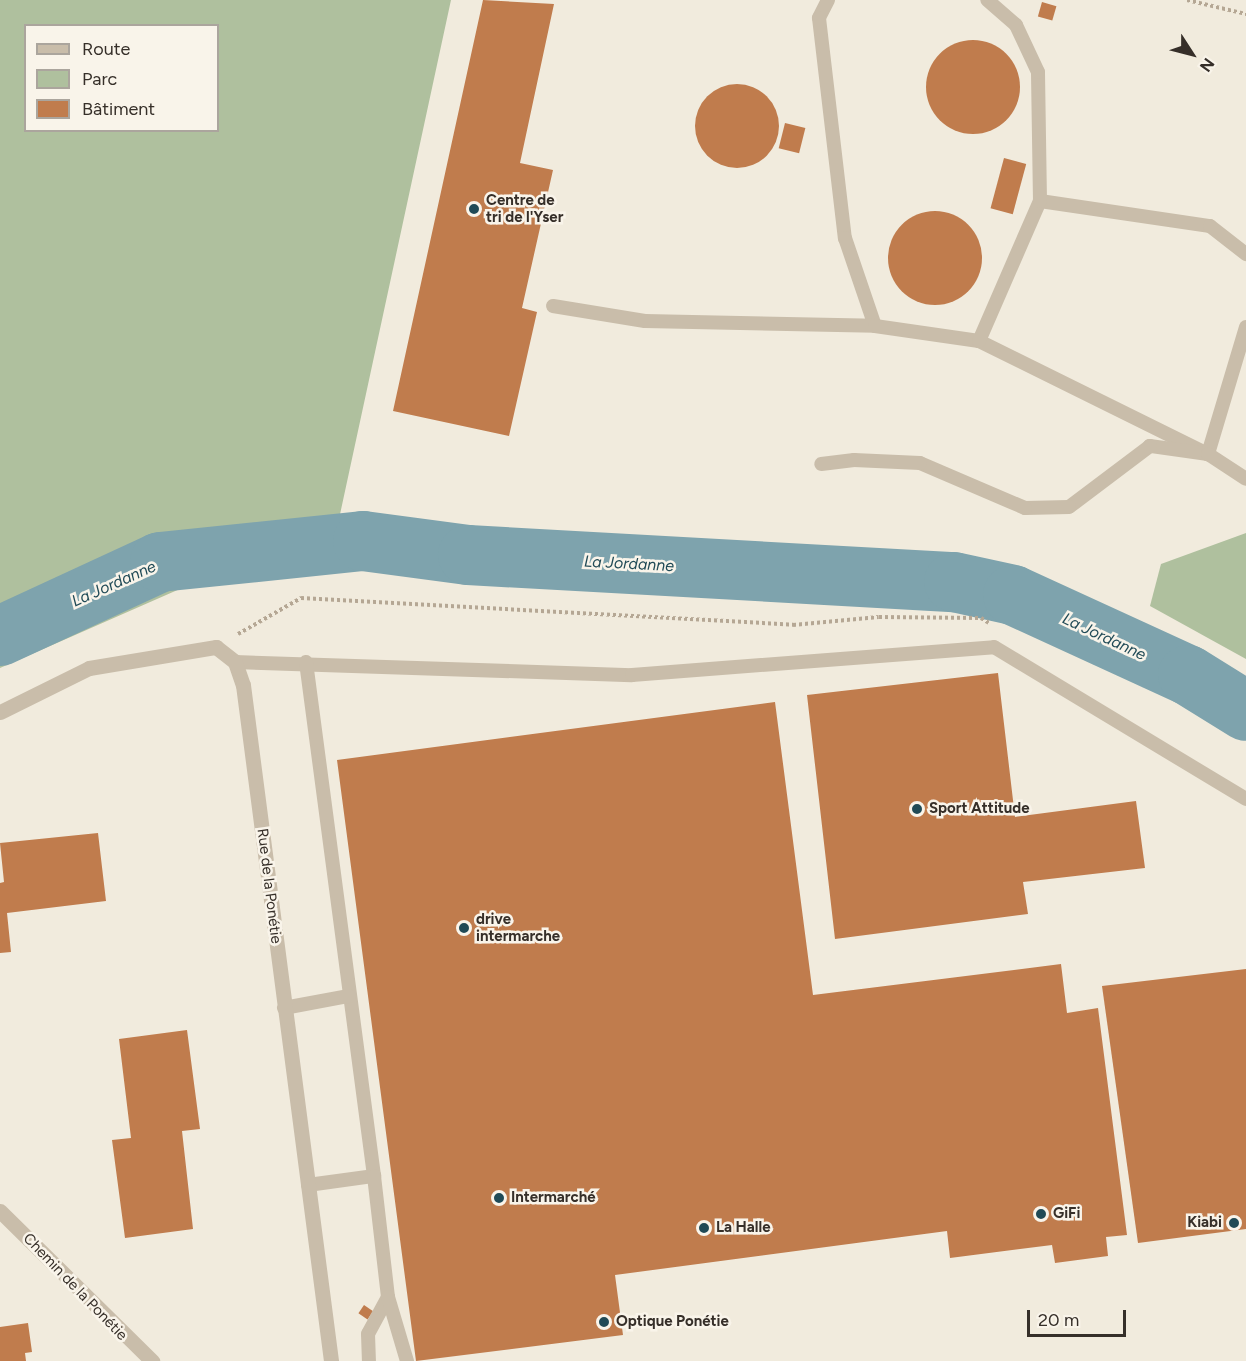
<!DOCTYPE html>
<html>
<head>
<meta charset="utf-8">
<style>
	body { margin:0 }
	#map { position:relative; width:1246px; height:1361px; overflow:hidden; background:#f1ebdd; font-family:Figtree,sans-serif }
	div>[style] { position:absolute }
	.green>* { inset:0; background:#afc09e }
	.river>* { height:60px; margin:-30px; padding:0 30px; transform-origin:30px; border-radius:30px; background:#7ea3ad }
	.building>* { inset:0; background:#c07c4d; transform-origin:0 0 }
	.round { border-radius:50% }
	.path>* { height:4px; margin-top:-2px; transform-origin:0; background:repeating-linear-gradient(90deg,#b5a794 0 3px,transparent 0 6px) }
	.lane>* { height:14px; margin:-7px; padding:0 7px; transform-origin:7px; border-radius:7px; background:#c9bdaa }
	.street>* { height:15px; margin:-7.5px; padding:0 7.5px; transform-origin:7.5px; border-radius:7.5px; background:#c9bdaa }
	.dots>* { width:16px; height:16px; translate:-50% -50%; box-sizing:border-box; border:3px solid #f9f4ea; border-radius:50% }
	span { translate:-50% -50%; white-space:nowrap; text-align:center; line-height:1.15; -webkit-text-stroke:5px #f9f4ea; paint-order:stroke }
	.poi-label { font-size:15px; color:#362f29; font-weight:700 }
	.left { translate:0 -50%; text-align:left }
	.right { translate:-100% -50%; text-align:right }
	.street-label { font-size:15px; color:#362f29 }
	.water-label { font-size:16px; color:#204a56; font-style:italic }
	.legend { position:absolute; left:24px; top:24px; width:195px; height:108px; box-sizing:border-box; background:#f9f4ea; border:2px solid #aba59d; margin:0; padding:8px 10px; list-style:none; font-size:18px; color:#362f29 }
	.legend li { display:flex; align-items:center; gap:12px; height:30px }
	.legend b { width:30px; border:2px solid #aba59d }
	.north { position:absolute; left:1162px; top:24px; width:60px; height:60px; -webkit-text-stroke:4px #f9f4ea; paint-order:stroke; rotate:126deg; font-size:16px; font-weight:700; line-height:24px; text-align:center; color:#362f29 }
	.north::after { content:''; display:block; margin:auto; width:21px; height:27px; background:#362f29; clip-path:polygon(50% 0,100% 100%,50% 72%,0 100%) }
	.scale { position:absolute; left:1027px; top:1310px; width:99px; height:27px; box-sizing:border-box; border:3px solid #362f29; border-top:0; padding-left:8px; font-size:18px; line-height:21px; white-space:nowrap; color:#362f29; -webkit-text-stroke:4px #f9f4ea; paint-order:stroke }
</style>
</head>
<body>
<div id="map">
	<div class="green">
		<div style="clip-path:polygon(evenodd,0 0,451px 0,339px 519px,0 668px,0 0,26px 26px,218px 26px,218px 130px,26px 130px,26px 26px)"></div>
		<div style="clip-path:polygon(1246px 533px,1246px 659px,1150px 606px,1161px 564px)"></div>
	</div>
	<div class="river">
		<div style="left:0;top:636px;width:176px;rotate:-24.8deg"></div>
		<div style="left:160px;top:562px;width:204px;rotate:-5.9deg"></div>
		<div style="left:363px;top:541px;width:106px;rotate:7.6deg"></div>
		<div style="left:468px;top:555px;width:487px;rotate:3.2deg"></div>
		<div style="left:954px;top:582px;width:60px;rotate:12.4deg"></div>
		<div style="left:1013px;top:595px;width:192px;rotate:24.6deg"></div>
		<div style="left:1188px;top:675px;width:68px;rotate:31.8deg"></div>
	</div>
	<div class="building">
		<div style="clip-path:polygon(483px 0,554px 4px,520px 163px,553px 170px,522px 308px,537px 312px,509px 436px,393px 411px)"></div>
		<div style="left:1042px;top:2px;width:15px;height:15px;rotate:16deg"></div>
		<div class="round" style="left:926px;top:40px;width:94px;height:94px"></div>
		<div class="round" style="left:695px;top:84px;width:84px;height:84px"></div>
		<div style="left:785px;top:123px;width:21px;height:26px;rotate:14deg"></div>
		<div style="left:1004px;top:158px;width:23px;height:52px;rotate:15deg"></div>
		<div class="round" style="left:888px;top:211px;width:94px;height:94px"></div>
		<div style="clip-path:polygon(998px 673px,1015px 817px,1136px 801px,1145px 868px,1023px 882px,1028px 914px,835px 939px,807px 695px)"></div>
		<div style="clip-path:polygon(775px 702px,813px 995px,1061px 964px,1067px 1013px,1098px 1008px,1127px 1235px,1106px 1237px,1108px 1256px,1055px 1263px,1052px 1245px,950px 1258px,947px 1231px,615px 1275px,623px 1335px,416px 1361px,337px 760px)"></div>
		<div style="clip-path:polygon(98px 833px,106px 901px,7px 913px,11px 952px,0 953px,0 883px,4px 882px,0 843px)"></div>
		<div style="clip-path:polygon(1246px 969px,1246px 1229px,1138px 1243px,1102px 986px)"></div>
		<div style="clip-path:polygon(187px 1030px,200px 1129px,182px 1131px,193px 1229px,125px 1238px,112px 1140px,131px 1138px,119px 1039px)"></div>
		<div style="left:364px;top:1305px;width:11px;height:10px;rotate:34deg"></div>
		<div style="clip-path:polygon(28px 1323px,32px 1352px,25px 1353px,26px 1361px,0 1361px,0 1327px)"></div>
	</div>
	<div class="path">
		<div style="left:1187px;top:0;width:61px;rotate:13.3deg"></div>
		<div style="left:238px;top:634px;width:73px;rotate:-29.7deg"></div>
		<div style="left:301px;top:598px;width:493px;rotate:3.1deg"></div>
		<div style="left:793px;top:625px;width:86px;rotate:-5.3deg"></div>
		<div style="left:879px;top:617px;width:102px;rotate:0.6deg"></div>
		<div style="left:981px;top:618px;width:9px;rotate:32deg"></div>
	</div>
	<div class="lane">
		<div style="left:828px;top:0;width:20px;rotate:117deg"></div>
		<div style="left:819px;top:18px;width:222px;rotate:83.3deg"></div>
		<div style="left:845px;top:238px;width:93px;rotate:71.2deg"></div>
		<div style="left:1040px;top:201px;width:172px;rotate:8.4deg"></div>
		<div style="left:1210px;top:226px;width:46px;rotate:37.9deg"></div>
		<div style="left:553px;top:306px;width:93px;rotate:9.3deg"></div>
		<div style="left:645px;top:321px;width:230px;rotate:1.2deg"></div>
		<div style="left:875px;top:326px;width:105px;rotate:8.2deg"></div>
		<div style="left:979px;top:341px;width:255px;rotate:26.3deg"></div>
		<div style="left:1208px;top:454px;width:59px;rotate:-172.1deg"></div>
		<div style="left:1150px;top:446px;width:101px;rotate:143deg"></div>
		<div style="left:1069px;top:507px;width:44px;rotate:178.7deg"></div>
		<div style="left:1025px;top:508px;width:114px;rotate:-156.8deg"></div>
		<div style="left:920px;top:463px;width:66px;rotate:-177.4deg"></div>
		<div style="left:854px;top:460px;width:33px;rotate:173deg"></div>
		<div style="left:1246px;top:327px;width:133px;rotate:106.7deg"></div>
		<div style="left:1208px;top:454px;width:45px;rotate:33.3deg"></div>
		<div style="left:979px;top:341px;width:153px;rotate:-66.5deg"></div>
		<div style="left:1040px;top:201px;width:129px;rotate:-90.9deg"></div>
		<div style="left:1038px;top:72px;width:52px;rotate:-115.1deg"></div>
		<div style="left:1016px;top:25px;width:38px;rotate:-139deg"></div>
		<div style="left:235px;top:662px;width:397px;rotate:1.9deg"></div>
		<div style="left:632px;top:675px;width:363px;rotate:-4.4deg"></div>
		<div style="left:994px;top:647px;width:294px;rotate:31.1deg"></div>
		<div style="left:306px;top:662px;width:518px;rotate:82.46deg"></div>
		<div style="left:284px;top:1008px;width:66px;rotate:-10.5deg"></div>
		<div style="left:308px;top:1185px;width:67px;rotate:-7.8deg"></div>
		<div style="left:374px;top:1176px;width:122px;rotate:83.4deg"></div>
		<div style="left:388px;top:1297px;width:42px;rotate:118.4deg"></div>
		<div style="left:368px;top:1334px;width:27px;rotate:88deg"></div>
		<div style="left:388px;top:1297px;width:67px;rotate:73.5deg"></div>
	</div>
	<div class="street">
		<div style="left:0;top:712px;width:99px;rotate:-26.3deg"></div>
		<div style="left:89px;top:668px;width:129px;rotate:-9.4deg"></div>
		<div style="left:216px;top:647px;width:24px;rotate:38deg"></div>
		<div style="left:235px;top:662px;width:24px;rotate:71deg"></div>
		<div style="left:243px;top:685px;width:682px;rotate:82.58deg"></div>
		<div style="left:0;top:1211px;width:214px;rotate:44.6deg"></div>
	</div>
	<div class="dots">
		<div style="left:474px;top:209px;background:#204a56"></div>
		<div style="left:917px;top:809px;background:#204a56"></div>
		<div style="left:464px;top:928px;background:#204a56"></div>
		<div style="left:499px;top:1198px;background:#204a56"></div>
		<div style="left:1041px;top:1214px;background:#204a56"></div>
		<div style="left:1234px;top:1223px;background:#204a56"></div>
		<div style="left:704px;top:1228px;background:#204a56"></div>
		<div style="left:604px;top:1322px;background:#204a56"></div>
	</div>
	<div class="poi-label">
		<span class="left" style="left:486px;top:209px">Centre de<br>tri de l'Yser</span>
		<span class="left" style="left:929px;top:809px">Sport Attitude</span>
		<span class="left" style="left:476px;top:928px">drive<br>intermarche</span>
		<span class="left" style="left:511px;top:1198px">Intermarché</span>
		<span class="left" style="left:1053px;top:1214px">GiFi</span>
		<span class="right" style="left:1222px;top:1223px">Kiabi</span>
		<span class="left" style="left:716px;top:1228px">La Halle</span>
		<span class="left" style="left:616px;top:1322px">Optique Ponétie</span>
	</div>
	<div class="street-label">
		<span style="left:269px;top:886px;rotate:83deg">Rue de la Ponétie</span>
		<span style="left:75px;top:1287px;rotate:46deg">Chemin de la Ponétie</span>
	</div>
	<div class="water-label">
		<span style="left:629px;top:564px;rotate:3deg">La Jordanne</span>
		<span style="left:114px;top:584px;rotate:-24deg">La Jordanne</span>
		<span style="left:1104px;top:637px;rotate:25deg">La Jordanne</span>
	</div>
	<ul class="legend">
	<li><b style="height:8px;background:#c9bdaa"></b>Route</li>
	<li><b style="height:16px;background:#afc09e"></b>Parc</li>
	<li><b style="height:16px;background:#c07c4d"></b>Bâtiment</li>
	</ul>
	<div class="north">N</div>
	<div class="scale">20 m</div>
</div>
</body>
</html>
